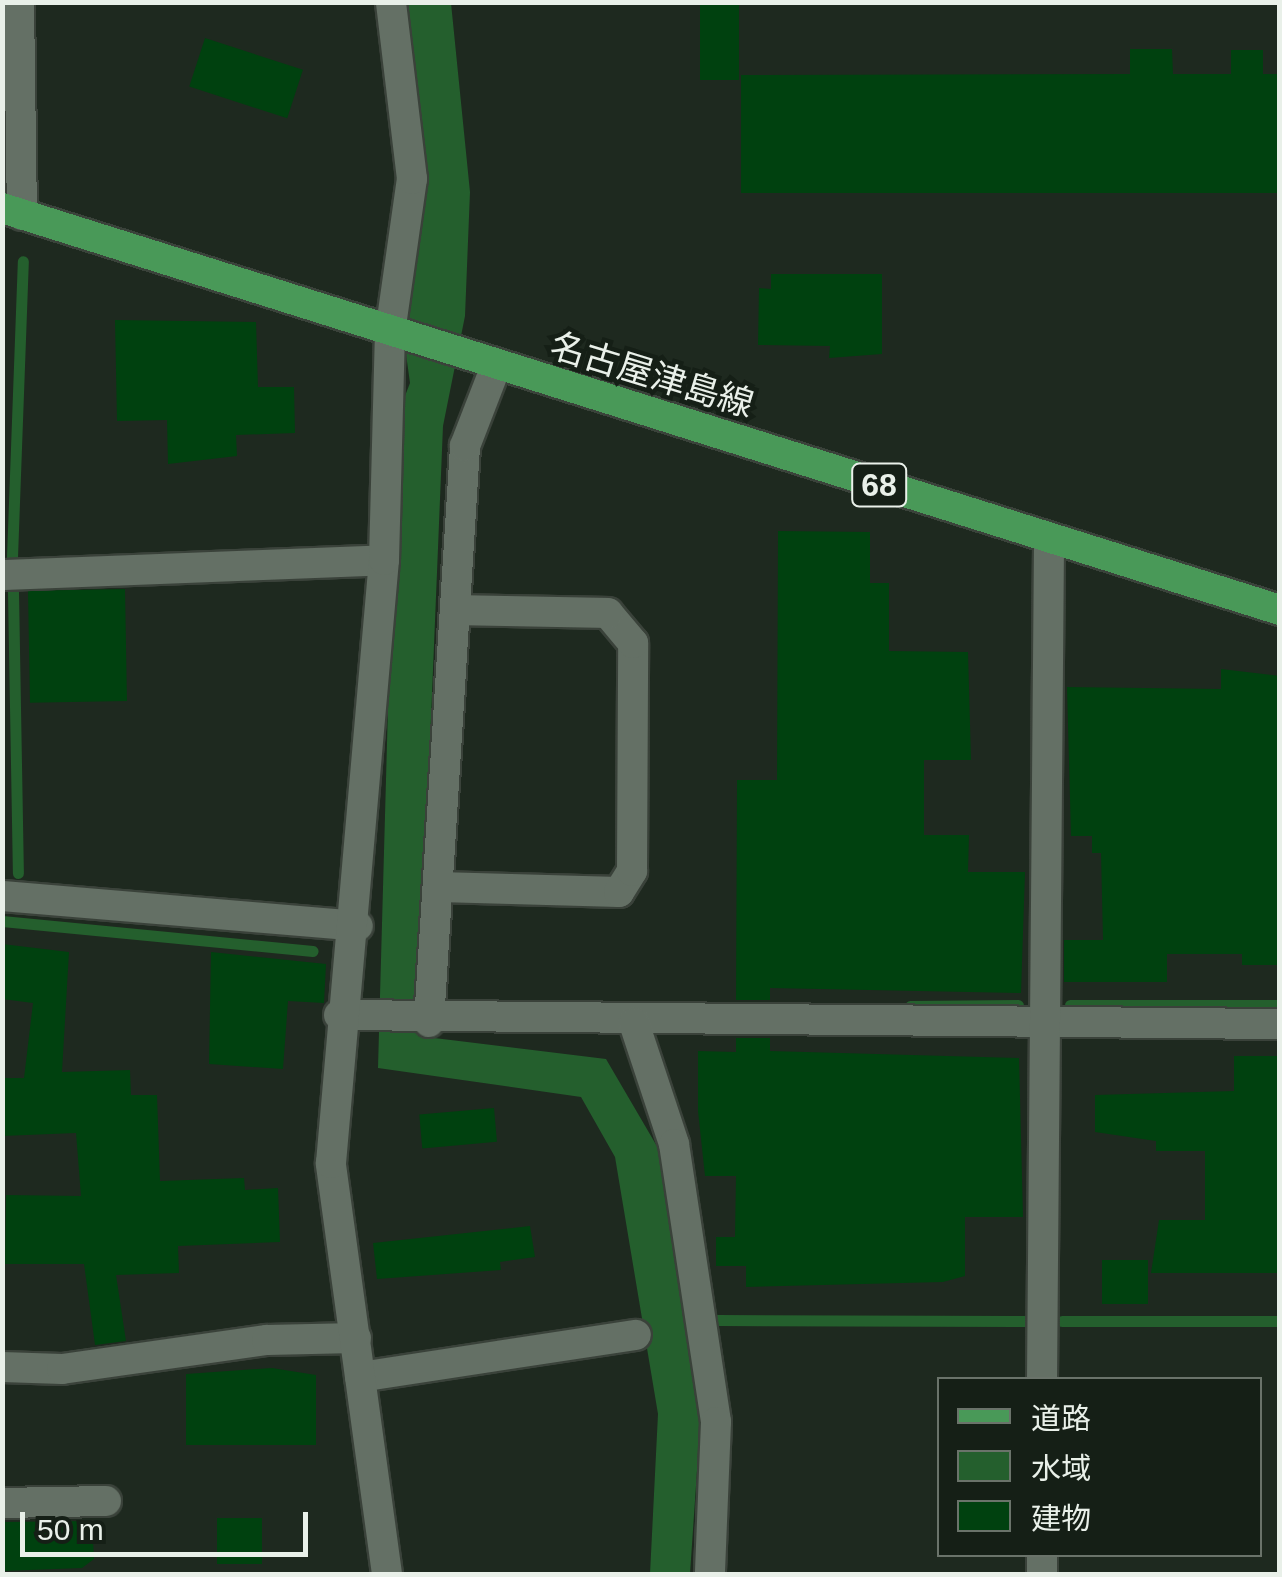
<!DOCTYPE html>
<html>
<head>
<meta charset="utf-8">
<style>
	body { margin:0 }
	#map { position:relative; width:1282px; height:1577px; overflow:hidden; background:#1e291f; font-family:Arial,"Noto Sans JP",sans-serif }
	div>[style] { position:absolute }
	.water>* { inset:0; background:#245f2d }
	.stream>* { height:11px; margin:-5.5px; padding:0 5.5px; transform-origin:5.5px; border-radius:5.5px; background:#245f2d }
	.building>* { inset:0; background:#00410f; transform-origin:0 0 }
	.roads { filter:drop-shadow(2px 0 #3a423a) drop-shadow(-2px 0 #3a423a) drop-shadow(0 2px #3a423a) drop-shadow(0 -2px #3a423a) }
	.minor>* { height:30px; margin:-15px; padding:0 15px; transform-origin:15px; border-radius:15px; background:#647065 }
	.major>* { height:30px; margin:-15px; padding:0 15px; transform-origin:15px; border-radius:15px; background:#499958 }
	span { translate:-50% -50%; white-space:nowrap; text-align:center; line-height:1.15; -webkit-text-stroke:9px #151f16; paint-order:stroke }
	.shield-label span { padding:2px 8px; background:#151f16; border:2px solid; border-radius:8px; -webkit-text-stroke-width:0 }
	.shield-label { font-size:32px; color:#e9f0e9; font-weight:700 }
	.street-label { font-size:35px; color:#e9f0e9 }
	.frame { position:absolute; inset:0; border:5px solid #e9f0e9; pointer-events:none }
	.legend { position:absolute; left:937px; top:1377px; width:325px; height:180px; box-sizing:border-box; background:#151f16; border:2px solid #6a736a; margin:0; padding:12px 18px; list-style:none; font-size:30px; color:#e9f0e9 }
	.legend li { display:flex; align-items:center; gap:20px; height:50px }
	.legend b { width:50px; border:2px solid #6a736a }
	.scale { position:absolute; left:20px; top:1512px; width:288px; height:45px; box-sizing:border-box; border:5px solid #e9f0e9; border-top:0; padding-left:12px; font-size:30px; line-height:35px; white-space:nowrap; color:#e9f0e9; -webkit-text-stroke:8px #151f16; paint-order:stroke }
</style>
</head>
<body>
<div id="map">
	<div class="water">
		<div style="clip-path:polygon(405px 3px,451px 3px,470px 192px,465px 316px,443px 426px,418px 1036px,606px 1059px,658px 1148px,701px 1412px,690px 1574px,650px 1574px,658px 1414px,615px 1157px,581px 1097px,378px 1068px,396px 419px,410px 383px,398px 296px)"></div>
	</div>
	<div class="stream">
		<div style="left:12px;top:557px;width:296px;rotate:-87.9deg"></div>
		<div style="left:13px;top:592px;width:281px;rotate:89deg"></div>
		<div style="left:2px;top:921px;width:312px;rotate:5.5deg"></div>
		<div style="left:1070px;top:1005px;width:210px"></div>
		<div style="left:910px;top:1006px;width:108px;rotate:-0.5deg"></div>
		<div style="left:717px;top:1320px;width:310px;rotate:0.2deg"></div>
		<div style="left:1062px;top:1321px;width:218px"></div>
	</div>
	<div class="building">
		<div style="left:700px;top:2px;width:39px;height:78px"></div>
		<div style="left:205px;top:38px;width:103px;height:51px;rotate:18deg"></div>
		<div style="clip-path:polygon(1130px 49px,1172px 49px,1173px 74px,1231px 74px,1231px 50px,1263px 50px,1263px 74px,1280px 74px,1280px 193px,741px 193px,741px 75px,1130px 74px)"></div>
		<div style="clip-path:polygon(771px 274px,882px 274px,882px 354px,829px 358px,830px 346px,758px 345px,759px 288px,771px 289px)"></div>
		<div style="clip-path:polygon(115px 320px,256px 322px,258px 387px,294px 387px,295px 433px,236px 435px,237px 456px,168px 464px,167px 420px,117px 421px)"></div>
		<div style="clip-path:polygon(778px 531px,870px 532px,870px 583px,889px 583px,889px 651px,968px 652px,971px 760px,924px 760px,924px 835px,969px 835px,968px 872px,1025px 872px,1021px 993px,770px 988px,770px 1000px,736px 1000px,737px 780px,777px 780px)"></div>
		<div style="left:125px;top:589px;width:112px;height:97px;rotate:89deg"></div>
		<div style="clip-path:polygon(1221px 669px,1280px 676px,1280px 965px,1242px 965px,1242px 954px,1167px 954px,1167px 982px,1064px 982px,1064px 940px,1103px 940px,1101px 853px,1092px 853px,1092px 836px,1071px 836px,1067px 687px,1221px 689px)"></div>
		<div style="clip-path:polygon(2px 944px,69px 952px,62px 1072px,130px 1070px,131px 1095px,157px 1095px,160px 1181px,244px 1178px,245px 1190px,278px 1188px,280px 1242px,178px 1246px,179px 1273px,116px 1275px,126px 1341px,95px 1345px,84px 1264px,5px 1264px,6px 1195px,81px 1196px,76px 1133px,2px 1136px,2px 1078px,24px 1078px,33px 1003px,2px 999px)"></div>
		<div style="clip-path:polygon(211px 952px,326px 964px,324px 1003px,288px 1001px,283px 1069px,209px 1064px)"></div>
		<div style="clip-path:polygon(736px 1038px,770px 1038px,770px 1051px,1019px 1058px,1023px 1217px,965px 1217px,965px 1276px,943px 1282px,746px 1287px,746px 1266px,716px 1266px,716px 1237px,735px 1237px,736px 1176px,705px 1176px,698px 1111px,698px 1051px,736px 1052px)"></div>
		<div style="clip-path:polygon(1234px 1056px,1280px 1056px,1280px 1273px,1151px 1273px,1159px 1220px,1205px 1220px,1205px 1151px,1156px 1151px,1156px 1141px,1095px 1132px,1095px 1095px,1234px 1091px)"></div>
		<div style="left:494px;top:1108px;width:34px;height:75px;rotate:85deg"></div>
		<div style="clip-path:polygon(530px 1226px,535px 1257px,500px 1262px,501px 1270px,377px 1279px,373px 1243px)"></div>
		<div style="left:1102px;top:1260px;width:46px;height:44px"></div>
		<div style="clip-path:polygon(272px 1368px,316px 1375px,316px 1445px,186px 1445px,186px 1374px)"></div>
		<div style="left:217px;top:1518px;width:45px;height:46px"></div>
		<div style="clip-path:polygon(92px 1521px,94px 1559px,82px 1568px,2px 1571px,2px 1522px)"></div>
	</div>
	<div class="roads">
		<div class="minor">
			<div style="left:19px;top:2px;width:213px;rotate:89.2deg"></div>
			<div style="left:2px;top:575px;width:382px;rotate:-2.2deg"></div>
			<div style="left:439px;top:887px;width:180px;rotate:1.6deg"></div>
			<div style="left:619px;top:892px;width:25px;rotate:-58deg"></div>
			<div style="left:632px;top:871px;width:228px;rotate:-89.7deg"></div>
			<div style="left:633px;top:643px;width:39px;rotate:-130deg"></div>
			<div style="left:608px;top:613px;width:153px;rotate:-178.9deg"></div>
			<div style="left:2px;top:896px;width:357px;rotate:4.8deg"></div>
			<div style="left:339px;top:1015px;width:941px;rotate:0.55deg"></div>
			<div style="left:429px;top:1022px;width:577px;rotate:-86.42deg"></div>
			<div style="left:465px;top:446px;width:86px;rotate:-68.8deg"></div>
			<div style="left:634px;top:1023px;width:127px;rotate:71.7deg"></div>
			<div style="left:674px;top:1144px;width:281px;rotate:81.4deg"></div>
			<div style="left:716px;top:1422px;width:152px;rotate:92.3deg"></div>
			<div style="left:2px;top:1367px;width:60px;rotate:1.9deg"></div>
			<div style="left:62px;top:1369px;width:207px;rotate:-8.1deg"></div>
			<div style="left:267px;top:1340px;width:89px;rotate:-1.3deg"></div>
			<div style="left:360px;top:1377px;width:279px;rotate:-8.7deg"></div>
			<div style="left:1042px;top:1380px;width:842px;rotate:-89.52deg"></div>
			<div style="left:2px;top:1503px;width:104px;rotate:-1.1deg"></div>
			<div style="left:387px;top:1574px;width:415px;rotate:-97.8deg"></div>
			<div style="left:331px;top:1163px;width:605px;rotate:-84.98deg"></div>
			<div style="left:384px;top:560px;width:227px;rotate:-88.5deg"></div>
			<div style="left:390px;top:333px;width:156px;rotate:-81.9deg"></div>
			<div style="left:412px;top:179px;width:178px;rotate:-96.8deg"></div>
			<div style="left:1042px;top:1574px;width:20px;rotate:-90deg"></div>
		</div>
		<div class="major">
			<div style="left:2px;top:208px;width:1340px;rotate:17.46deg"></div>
		</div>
	</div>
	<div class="shield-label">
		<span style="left:879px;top:485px">68</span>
	</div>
	<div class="street-label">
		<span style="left:652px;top:375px;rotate:17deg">名古屋津島線</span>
	</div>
	<div class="frame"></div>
	<ul class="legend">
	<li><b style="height:12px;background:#499958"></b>道路</li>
	<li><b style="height:28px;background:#245f2d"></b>水域</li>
	<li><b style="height:28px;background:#00410f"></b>建物</li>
	</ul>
	<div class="scale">50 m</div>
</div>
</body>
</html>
